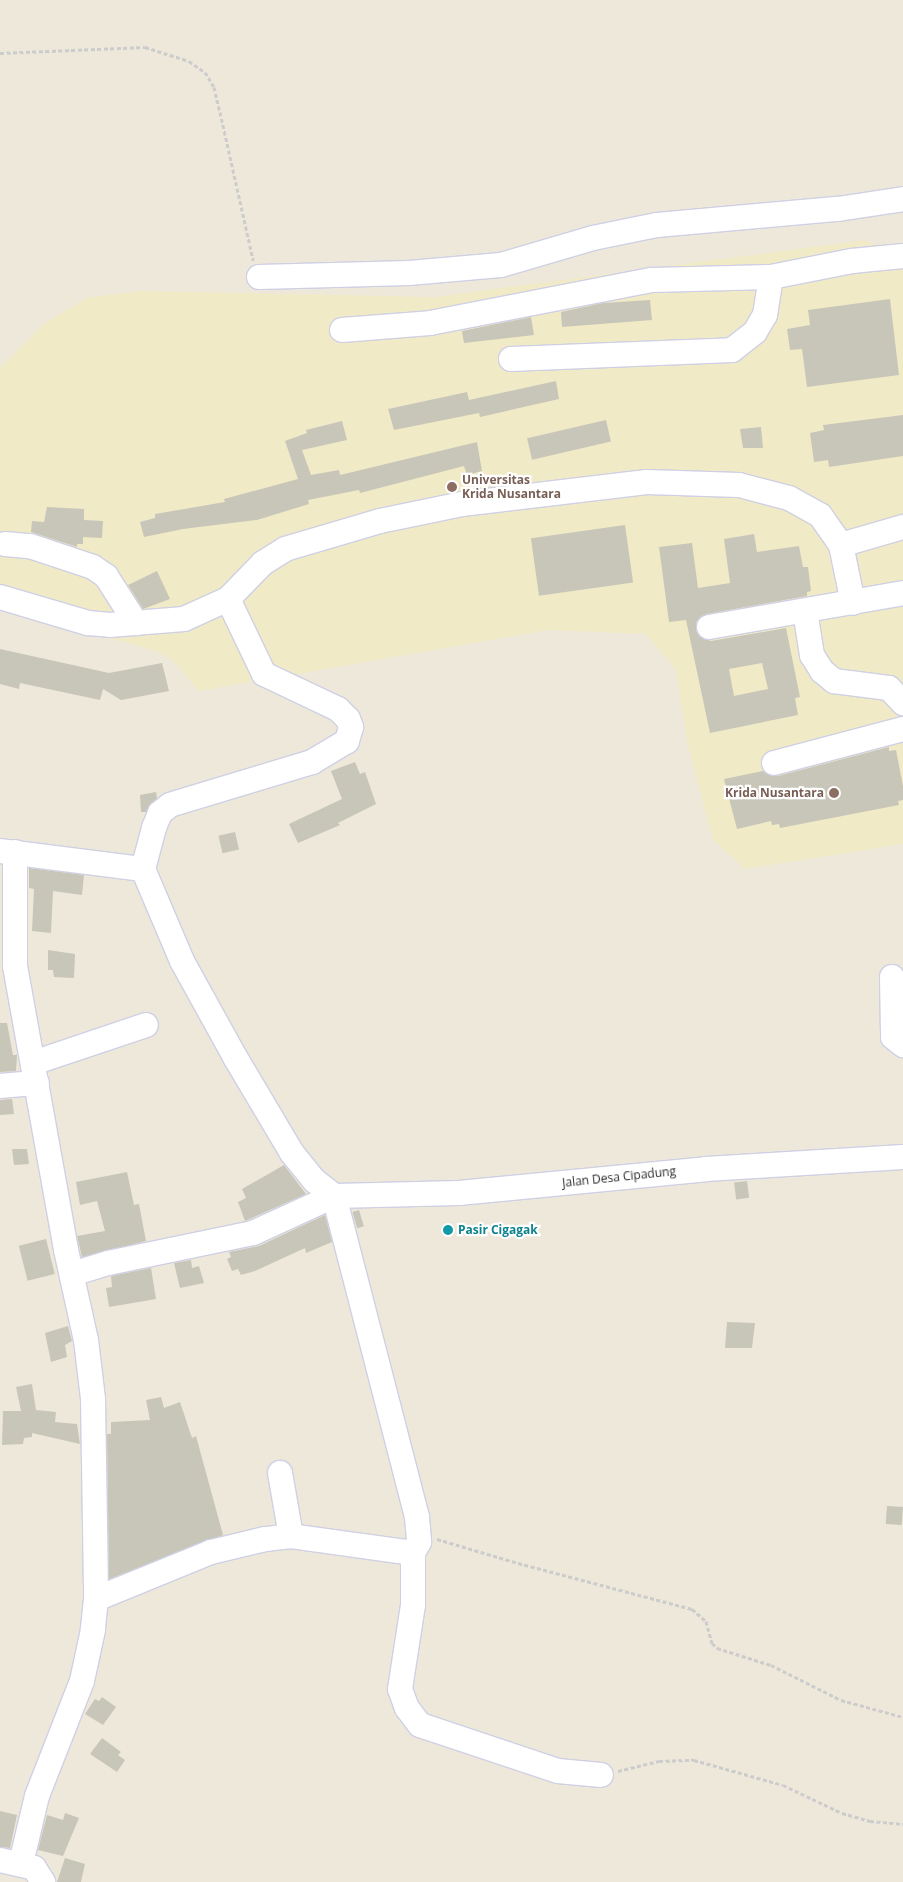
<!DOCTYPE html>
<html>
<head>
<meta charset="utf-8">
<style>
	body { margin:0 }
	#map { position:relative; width:903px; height:1882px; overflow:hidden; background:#ede8da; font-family:"Open Sans",sans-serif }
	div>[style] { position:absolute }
	.education>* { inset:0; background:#f1eac7 }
	.building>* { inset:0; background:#c8c6b9; transform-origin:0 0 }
	.path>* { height:3px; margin-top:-1.5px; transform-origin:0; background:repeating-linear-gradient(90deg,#ccc 0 4px,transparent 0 6.5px) }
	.roads { filter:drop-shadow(1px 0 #cfd0e4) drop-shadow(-1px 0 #cfd0e4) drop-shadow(0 1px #cfd0e4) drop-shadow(0 -1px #cfd0e4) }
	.minor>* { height:24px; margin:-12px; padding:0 12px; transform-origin:12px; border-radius:12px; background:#fff }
	.dots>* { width:14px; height:14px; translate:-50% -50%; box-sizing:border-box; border:2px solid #fff; border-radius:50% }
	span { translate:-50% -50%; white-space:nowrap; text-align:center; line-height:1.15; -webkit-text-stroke:4.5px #fff; paint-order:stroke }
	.education-label { font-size:12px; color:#785e54; font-weight:700 }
	.left { translate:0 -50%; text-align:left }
	.right { translate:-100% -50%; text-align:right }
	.street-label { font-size:12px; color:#2a2a2a }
	.culture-label { font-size:12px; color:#0d838f; font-weight:700 }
</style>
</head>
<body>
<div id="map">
	<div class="education">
		<div style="clip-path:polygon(865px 240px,903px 258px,903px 844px,745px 869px,713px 840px,687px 742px,676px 669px,645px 634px,548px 630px,199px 691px,173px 661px,155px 651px,0 606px,0 368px,44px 324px,86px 298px,140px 291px,435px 297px)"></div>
	</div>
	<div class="building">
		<div style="clip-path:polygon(890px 299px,899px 375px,807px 387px,802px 349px,790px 350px,787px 329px,810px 325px,808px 310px)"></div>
		<div style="clip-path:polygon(650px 300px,652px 320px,562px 327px,561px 312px,603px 303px)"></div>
		<div style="clip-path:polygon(531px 317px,534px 335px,464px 343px,462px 331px)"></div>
		<div style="clip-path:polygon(556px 381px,559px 399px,480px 417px,479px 413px,394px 430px,388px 409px,467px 392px,469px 400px)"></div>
		<div style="clip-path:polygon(903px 415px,903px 456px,829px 467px,828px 460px,814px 462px,810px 433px,824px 430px,823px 425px)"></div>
		<div style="left:606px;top:420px;width:22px;height:81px;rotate:77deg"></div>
		<div style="clip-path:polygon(342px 421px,347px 440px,302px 450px,311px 475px,339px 470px,340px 475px,477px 442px,482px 471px,467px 475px,464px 466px,360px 493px,359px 490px,308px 500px,309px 504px,257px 520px,183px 529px,144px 537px,140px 522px,155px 518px,155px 514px,225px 502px,224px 499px,298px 479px,285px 441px,307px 433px,306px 430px)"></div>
		<div style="clip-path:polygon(761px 427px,763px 448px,743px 448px,740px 429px)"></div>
		<div style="clip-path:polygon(47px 507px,84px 509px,84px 520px,103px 521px,102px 538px,83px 537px,83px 544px,77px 544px,77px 547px,31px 532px,32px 521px,44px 522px)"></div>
		<div style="left:625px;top:525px;width:58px;height:95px;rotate:82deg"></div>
		<div style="clip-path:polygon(evenodd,754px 534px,757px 552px,799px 546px,803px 567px,808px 567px,811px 591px,807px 592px,807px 596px,706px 614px,696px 622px,696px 630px,699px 636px,711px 641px,786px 628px,800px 697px,795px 698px,798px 715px,710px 733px,686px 620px,669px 622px,659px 547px,692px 543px,698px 588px,730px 583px,724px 539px,754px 534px,762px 663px,768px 689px,734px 696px,729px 669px,762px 663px)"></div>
		<div style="clip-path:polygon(157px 571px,170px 599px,143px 609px,128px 585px)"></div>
		<div style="clip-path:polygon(0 649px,109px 673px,162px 663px,169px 691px,121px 700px,103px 689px,100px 700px,20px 683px,19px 689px,0 684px)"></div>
		<div style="clip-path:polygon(889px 747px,889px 751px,896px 750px,903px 786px,903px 800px,898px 801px,899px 805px,780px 828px,779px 824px,772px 825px,771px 821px,737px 829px,724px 779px,763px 771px,778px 776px)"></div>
		<div style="clip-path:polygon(355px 762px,360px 774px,365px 772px,376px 804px,338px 823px,340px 825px,298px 843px,289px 824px,342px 799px,331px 771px)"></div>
		<div style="clip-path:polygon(156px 792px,157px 798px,146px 812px,141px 812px,140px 795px)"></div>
		<div style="left:235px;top:832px;width:18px;height:17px;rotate:77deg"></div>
		<div style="clip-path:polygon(29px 868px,84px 875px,82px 895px,53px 891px,51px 933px,32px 931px,34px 889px,29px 888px)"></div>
		<div style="clip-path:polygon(48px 950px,75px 954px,74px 978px,54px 977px,53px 970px,48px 970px)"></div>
		<div style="clip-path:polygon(0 1023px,7px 1023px,13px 1055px,17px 1055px,16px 1071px,0 1072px)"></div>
		<div style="clip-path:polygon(12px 1099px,14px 1114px,0 1115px,0 1100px)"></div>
		<div style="clip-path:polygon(12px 1149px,27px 1149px,29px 1164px,14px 1165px)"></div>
		<div style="clip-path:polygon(284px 1165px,306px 1194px,245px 1221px,238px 1202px,246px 1198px,242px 1189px)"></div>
		<div style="clip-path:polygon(127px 1172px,134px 1205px,139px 1204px,146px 1241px,82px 1257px,77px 1236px,105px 1231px,97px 1201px,80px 1205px,76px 1182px)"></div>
		<div style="left:747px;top:1181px;width:17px;height:13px;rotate:83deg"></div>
		<div style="left:359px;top:1210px;width:17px;height:7px;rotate:73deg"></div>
		<div style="clip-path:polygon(325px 1215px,332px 1242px,306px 1253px,305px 1248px,255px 1271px,241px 1275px,238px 1269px,232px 1271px,227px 1259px,231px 1257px,229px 1252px,259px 1246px)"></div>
		<div style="left:46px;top:1239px;width:36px;height:28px;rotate:76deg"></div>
		<div style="clip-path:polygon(191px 1260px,192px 1268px,199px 1266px,204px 1283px,180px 1288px,174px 1263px)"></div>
		<div style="clip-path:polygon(151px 1268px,156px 1299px,109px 1307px,106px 1288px,112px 1287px,111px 1276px)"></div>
		<div style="clip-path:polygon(727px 1322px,755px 1323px,752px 1348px,725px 1348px)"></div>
		<div style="clip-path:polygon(68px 1326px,72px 1341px,65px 1345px,67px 1357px,51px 1362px,45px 1333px)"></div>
		<div style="clip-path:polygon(32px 1384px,36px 1410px,56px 1412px,55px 1422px,77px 1424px,80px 1444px,32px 1433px,32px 1437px,24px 1438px,23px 1444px,2px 1445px,3px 1411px,21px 1411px,16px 1387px)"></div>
		<div style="clip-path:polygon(161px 1397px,164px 1408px,180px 1402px,192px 1438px,196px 1436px,223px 1535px,109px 1579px,107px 1434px,111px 1434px,111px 1422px,150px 1420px,146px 1400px)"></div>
		<div style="left:887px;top:1506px;width:16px;height:18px;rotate:4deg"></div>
		<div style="clip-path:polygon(102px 1697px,116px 1707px,103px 1725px,85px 1714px,95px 1699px,99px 1701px)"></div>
		<div style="clip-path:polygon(102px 1738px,121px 1752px,118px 1755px,125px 1760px,117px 1772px,90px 1754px)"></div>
		<div style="clip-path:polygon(0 1811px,17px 1815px,10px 1848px,0 1847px)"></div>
		<div style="clip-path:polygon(65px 1813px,79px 1818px,63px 1856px,38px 1850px,47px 1815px,63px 1820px)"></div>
		<div style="clip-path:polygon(65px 1858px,85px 1864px,81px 1882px,57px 1882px)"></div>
	</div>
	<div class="path">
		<div style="left:0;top:53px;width:145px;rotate:-2.4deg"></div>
		<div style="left:145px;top:47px;width:46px;rotate:17.7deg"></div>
		<div style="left:189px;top:61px;width:19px;rotate:35deg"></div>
		<div style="left:205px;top:72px;width:17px;rotate:59deg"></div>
		<div style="left:214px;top:87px;width:26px;rotate:77deg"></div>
		<div style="left:220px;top:112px;width:152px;rotate:77.4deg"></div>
		<div style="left:437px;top:1539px;width:84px;rotate:16.5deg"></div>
		<div style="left:518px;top:1563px;width:180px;rotate:14.8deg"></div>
		<div style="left:692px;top:1609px;width:18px;rotate:41deg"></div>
		<div style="left:706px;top:1621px;width:23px;rotate:75deg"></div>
		<div style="left:712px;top:1643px;width:7px;rotate:45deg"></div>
		<div style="left:717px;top:1648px;width:57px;rotate:17.5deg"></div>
		<div style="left:771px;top:1665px;width:78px;rotate:26.6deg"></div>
		<div style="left:841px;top:1700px;width:64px;rotate:15.3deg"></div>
		<div style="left:618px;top:1771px;width:42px;rotate:-13.7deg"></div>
		<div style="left:659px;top:1761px;width:35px;rotate:-2deg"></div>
		<div style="left:694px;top:1760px;width:92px;rotate:15.7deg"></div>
		<div style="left:783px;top:1785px;width:65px;rotate:25.4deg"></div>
		<div style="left:842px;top:1813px;width:29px;rotate:16deg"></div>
		<div style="left:870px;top:1821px;width:33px;rotate:5deg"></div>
	</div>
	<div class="roads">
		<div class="minor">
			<div style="left:259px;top:277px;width:150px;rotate:-1.5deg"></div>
			<div style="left:409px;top:273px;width:92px;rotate:-5deg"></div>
			<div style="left:501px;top:265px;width:96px;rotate:-16.4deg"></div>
			<div style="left:593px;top:238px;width:65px;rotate:-11.5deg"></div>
			<div style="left:657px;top:225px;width:182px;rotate:-5.1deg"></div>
			<div style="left:838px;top:209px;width:66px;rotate:-8.7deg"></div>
			<div style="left:342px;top:330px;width:88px;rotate:-4.5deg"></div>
			<div style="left:430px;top:323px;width:226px;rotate:-11deg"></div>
			<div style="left:652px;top:280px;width:119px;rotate:-1.4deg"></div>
			<div style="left:771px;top:277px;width:83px;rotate:-11.2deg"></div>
			<div style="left:852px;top:261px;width:51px;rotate:-5.6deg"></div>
			<div style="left:511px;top:359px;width:221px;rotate:-2.3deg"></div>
			<div style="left:732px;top:350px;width:29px;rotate:-38deg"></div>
			<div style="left:755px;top:332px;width:20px;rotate:-60deg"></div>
			<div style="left:765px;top:315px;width:38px;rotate:-81deg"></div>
			<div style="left:5px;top:544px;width:25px;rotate:5deg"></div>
			<div style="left:30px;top:546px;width:66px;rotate:18.4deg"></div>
			<div style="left:93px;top:567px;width:16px;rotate:35deg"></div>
			<div style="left:106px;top:576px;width:56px;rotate:57.4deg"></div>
			<div style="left:841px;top:545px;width:65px;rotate:-16.2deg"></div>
			<div style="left:0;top:597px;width:92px;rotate:16.5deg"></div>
			<div style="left:88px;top:623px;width:22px;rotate:5deg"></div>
			<div style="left:110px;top:625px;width:74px;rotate:-4.6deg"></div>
			<div style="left:184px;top:619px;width:48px;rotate:-24.4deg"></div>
			<div style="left:228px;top:599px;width:83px;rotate:64.4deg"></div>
			<div style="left:264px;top:674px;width:82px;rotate:25.3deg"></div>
			<div style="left:338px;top:709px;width:14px;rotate:45deg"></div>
			<div style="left:348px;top:719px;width:9px;rotate:69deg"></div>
			<div style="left:351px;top:727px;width:15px;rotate:106deg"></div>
			<div style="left:347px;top:741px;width:41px;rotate:149deg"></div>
			<div style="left:312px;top:762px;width:148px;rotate:163.2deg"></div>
			<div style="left:170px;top:805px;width:13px;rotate:141deg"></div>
			<div style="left:160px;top:813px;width:16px;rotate:112deg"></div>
			<div style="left:154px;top:828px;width:42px;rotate:105deg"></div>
			<div style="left:228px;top:599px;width:50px;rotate:-45.8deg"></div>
			<div style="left:263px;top:563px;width:26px;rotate:-32deg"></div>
			<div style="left:285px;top:549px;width:99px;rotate:-16.4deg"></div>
			<div style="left:380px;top:521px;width:84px;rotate:-11.7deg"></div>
			<div style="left:462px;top:504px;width:186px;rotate:-6.8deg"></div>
			<div style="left:647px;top:482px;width:92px;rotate:1.9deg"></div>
			<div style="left:739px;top:485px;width:52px;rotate:14.6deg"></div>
			<div style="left:789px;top:498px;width:35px;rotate:29deg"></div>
			<div style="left:820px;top:515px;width:37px;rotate:55deg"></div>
			<div style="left:841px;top:545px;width:59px;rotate:78.3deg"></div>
			<div style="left:805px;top:611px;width:45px;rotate:81deg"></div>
			<div style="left:812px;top:655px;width:19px;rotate:58deg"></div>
			<div style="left:822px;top:671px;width:16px;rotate:40deg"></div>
			<div style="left:834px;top:681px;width:55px;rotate:7.3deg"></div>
			<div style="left:889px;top:688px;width:21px;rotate:47deg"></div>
			<div style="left:709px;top:627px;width:197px;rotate:-9.9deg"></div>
			<div style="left:774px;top:763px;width:133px;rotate:-14.8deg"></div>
			<div style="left:0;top:851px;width:144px;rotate:7.2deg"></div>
			<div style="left:143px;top:869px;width:100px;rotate:67deg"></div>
			<div style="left:182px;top:961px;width:110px;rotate:61.1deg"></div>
			<div style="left:235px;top:1057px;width:112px;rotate:59.3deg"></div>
			<div style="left:292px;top:1153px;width:36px;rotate:51deg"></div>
			<div style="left:315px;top:1181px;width:24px;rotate:38deg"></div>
			<div style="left:334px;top:1196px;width:332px;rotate:75.5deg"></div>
			<div style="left:417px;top:1517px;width:25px;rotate:85deg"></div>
			<div style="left:419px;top:1542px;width:13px;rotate:119deg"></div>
			<div style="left:413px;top:1553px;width:123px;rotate:-172.1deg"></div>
			<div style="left:291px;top:1536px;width:26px;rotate:173deg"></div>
			<div style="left:265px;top:1539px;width:56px;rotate:166.5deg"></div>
			<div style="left:211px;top:1552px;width:124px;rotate:157.8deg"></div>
			<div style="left:15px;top:852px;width:114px;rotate:90deg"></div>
			<div style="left:15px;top:966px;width:289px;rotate:79.8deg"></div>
			<div style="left:66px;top:1250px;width:92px;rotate:77.5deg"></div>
			<div style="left:86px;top:1340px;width:59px;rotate:83.2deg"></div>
			<div style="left:93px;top:1399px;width:200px;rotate:89.1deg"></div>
			<div style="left:96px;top:1599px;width:31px;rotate:96deg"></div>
			<div style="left:93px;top:1630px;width:52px;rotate:102.2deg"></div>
			<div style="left:82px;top:1681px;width:123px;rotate:111.4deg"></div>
			<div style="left:37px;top:1796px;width:69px;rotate:103.4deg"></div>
			<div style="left:892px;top:977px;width:60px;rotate:89deg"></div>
			<div style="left:893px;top:1037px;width:13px;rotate:39deg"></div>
			<div style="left:33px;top:1063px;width:119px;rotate:-18.6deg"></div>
			<div style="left:0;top:1086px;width:37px;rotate:-5deg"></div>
			<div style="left:72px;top:1274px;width:38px;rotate:-17deg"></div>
			<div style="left:108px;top:1263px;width:148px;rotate:-11.7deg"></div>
			<div style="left:253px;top:1233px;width:89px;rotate:-24.6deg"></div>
			<div style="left:334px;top:1196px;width:125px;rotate:-1.4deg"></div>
			<div style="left:459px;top:1193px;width:248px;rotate:-5.5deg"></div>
			<div style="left:706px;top:1169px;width:197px;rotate:-3.5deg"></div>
			<div style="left:280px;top:1473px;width:64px;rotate:80.1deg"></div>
			<div style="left:413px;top:1553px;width:52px;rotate:90deg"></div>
			<div style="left:413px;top:1605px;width:85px;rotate:98.8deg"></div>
			<div style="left:400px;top:1689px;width:20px;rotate:70deg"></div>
			<div style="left:407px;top:1708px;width:21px;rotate:53deg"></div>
			<div style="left:420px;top:1725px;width:145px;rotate:18.4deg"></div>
			<div style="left:558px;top:1771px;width:43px;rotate:5.3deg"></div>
			<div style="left:0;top:1860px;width:35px;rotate:13deg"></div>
			<div style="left:34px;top:1868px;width:17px;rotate:57deg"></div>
		</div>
	</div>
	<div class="dots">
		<div style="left:452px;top:487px;background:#8d6e63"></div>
		<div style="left:834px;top:793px;background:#8d6e63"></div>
		<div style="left:448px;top:1230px;background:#0f9aa8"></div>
	</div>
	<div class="education-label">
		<span class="left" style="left:462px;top:487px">Universitas<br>Krida Nusantara</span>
		<span class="right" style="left:824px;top:793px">Krida Nusantara</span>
	</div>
	<div class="street-label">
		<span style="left:619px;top:1177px;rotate:-6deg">Jalan Desa Cipadung</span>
	</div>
	<div class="culture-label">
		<span class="left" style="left:458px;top:1230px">Pasir Cigagak</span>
	</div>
</div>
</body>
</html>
